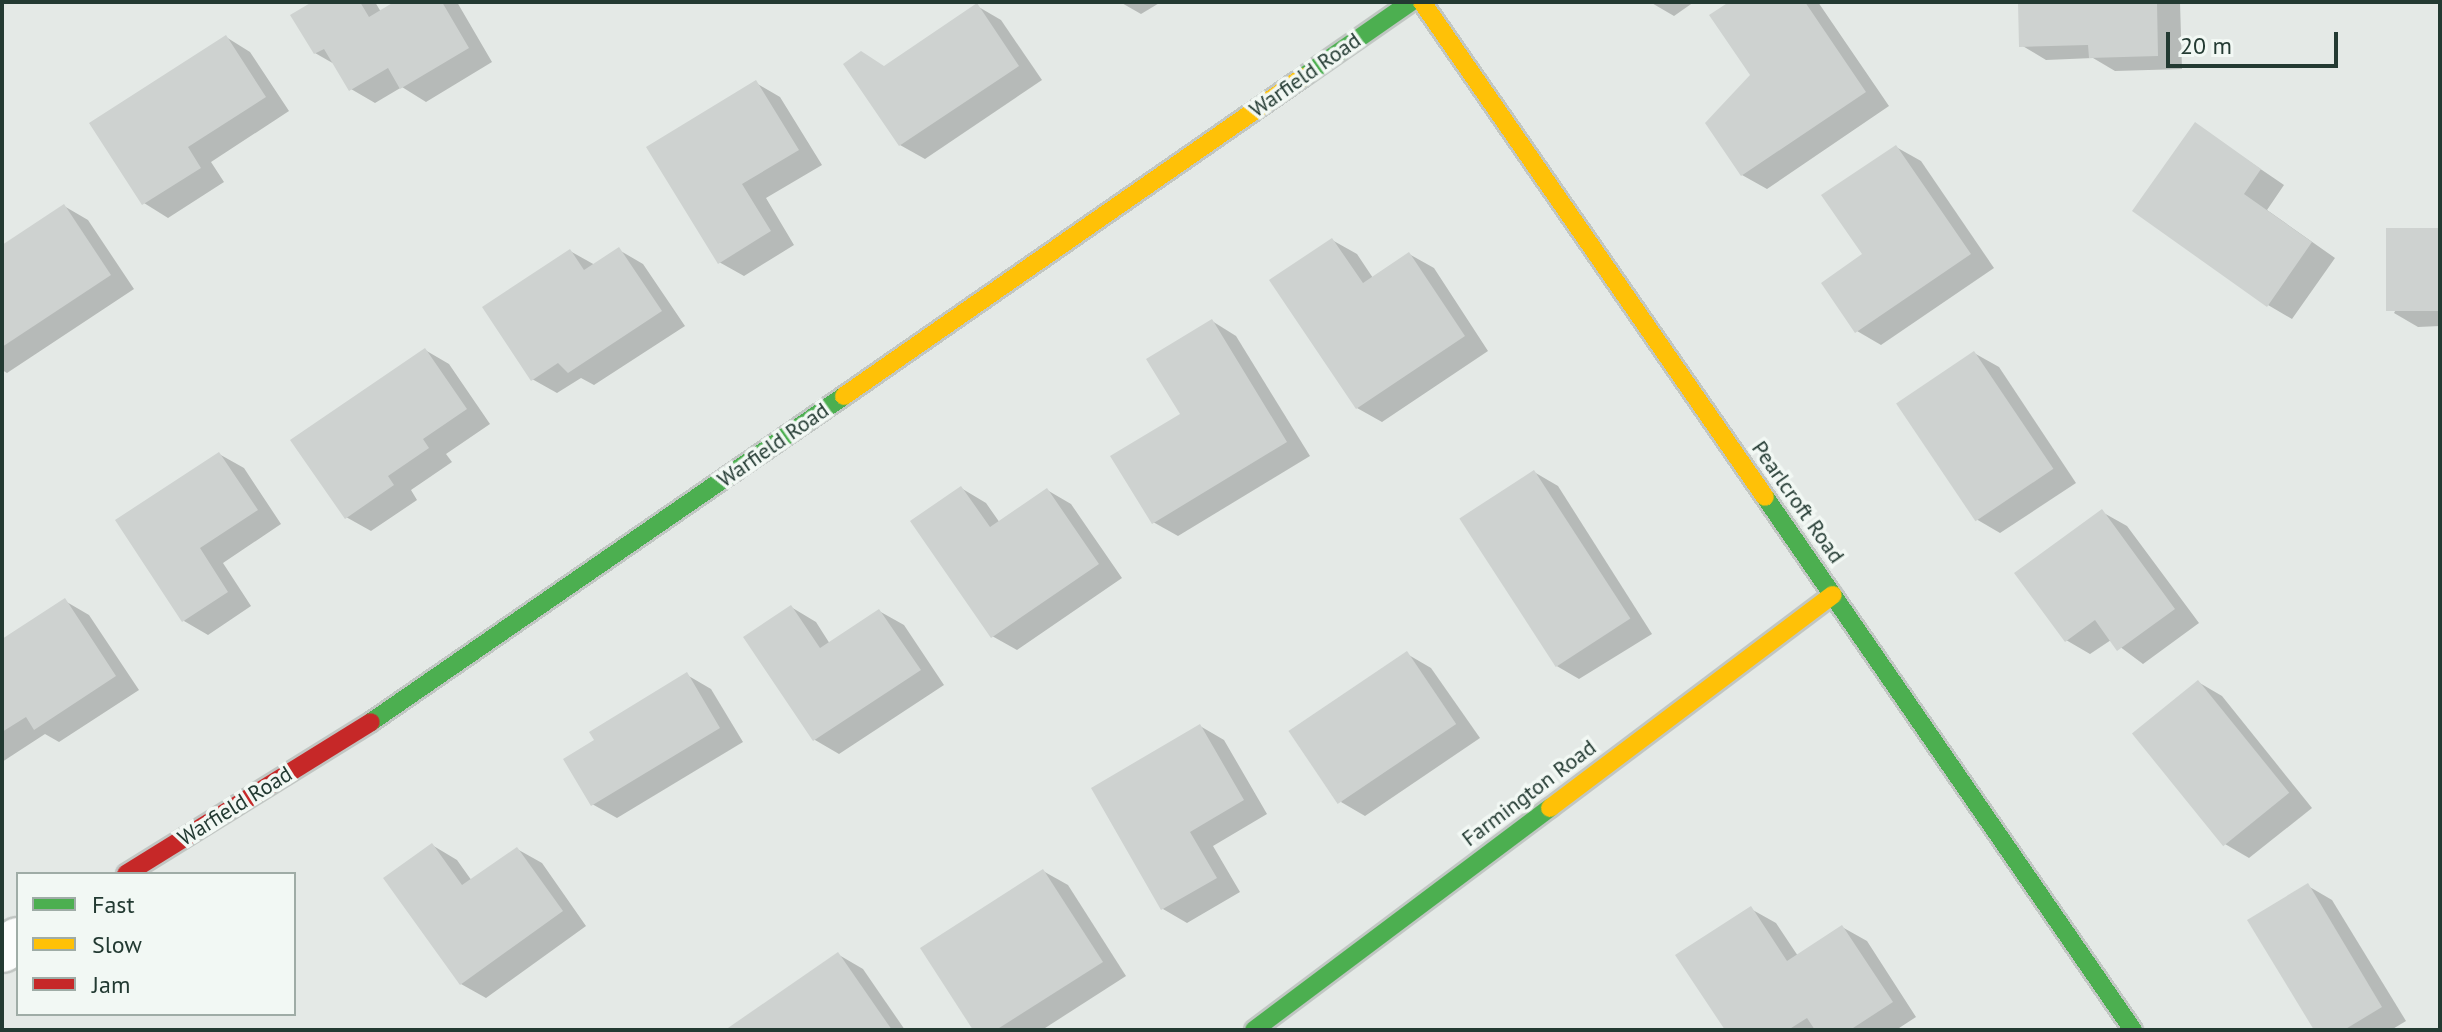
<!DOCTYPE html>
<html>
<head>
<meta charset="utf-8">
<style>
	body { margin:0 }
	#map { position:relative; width:2442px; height:1032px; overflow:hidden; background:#e4e9e6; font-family:"PT Sans",sans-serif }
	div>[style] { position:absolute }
	.shadow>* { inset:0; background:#0003 }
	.building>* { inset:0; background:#ced2d0; transform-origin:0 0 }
	.roads { filter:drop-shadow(2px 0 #c1c6c3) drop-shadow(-2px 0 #c1c6c3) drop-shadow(0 2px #c1c6c3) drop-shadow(0 -2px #c1c6c3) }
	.street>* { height:44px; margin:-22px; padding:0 22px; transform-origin:22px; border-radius:22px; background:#fbfcfb }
	.fast>* { height:18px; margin:-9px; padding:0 9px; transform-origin:9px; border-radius:9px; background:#4caf50 }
	.slow>* { height:18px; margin:-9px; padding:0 9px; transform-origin:9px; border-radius:9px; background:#ffc107 }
	.jam>* { height:18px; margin:-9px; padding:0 9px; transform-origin:9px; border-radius:9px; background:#c62828 }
	span { translate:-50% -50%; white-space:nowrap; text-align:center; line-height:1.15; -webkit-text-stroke:7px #f2f8f4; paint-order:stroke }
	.street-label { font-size:22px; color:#233a32 }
	.frame { position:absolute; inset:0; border:4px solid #233a32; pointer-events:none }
	.legend { position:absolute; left:16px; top:872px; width:280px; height:144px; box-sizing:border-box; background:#f2f8f4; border:2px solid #9faca6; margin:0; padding:10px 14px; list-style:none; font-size:24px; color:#233a32 }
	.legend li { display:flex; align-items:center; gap:16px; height:40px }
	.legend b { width:40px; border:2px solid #9faca6 }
	.scale { position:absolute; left:2166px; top:32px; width:172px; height:36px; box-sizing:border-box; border:4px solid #233a32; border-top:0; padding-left:10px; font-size:24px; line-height:28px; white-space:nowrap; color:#233a32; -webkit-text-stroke:6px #f2f8f4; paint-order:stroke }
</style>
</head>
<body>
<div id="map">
	<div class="shadow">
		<div style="clip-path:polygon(315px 2px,375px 2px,381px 12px,398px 2px,457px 2px,492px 62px,426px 102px,402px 87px,375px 103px,351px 89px,336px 65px,315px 53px)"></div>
		<div style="clip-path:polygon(1120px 2px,1161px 2px,1141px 14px)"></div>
		<div style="clip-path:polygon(1650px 2px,1694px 2px,1674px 16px)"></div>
		<div style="clip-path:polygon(1732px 2px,1818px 2px,1889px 106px,1767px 189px,1742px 175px,1752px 76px)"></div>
		<div style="clip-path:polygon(2020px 2px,2180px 2px,2182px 69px,2115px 71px,2093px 58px,2046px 60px,2021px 45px)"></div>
		<div style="clip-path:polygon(977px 6px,1001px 20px,1042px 80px,925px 159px,900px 145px,885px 67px)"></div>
		<div style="clip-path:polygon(226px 37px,250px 52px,289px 111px,211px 162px,224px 182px,168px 218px,144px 203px)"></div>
		<div style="clip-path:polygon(756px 83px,780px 97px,822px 165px,766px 198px,794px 245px,744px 276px,719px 262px)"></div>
		<div style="clip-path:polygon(2196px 125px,2284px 185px,2267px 210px,2335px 258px,2292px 319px,2268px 305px)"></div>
		<div style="clip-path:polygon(1896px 147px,1921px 161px,1994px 268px,1881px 345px,1857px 331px,1865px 254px)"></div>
		<div style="clip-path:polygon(64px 206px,88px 220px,134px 289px,7px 373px,2px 370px,2px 241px,5px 246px)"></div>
		<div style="clip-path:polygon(2440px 230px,2440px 326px,2418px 327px,2394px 313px)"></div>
		<div style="clip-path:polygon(1332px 240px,1357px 254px,1373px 278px,1409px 254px,1434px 268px,1488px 351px,1382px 422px,1357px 408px)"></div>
		<div style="clip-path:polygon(619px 250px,643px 264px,685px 326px,594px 385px,581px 378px,557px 393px,532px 379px,570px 251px,595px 265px)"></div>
		<div style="clip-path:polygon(1212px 321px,1236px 336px,1310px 456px,1178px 536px,1153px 522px)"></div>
		<div style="clip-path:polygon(425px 350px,449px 364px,490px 424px,446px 454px,452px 462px,411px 490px,417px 500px,371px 531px,346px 517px)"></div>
		<div style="clip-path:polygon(1974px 353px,1999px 367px,2076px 483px,2000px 533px,1976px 519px)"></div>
		<div style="clip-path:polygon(219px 454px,244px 468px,281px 524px,223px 563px,251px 606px,208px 635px,184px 621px)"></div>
		<div style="clip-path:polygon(1534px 472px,1558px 486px,1652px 634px,1579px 679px,1555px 665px)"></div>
		<div style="clip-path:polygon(961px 488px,986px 503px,1000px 523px,1047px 490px,1071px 504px,1122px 578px,1017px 650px,992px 636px)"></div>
		<div style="clip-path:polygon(2102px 512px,2127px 526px,2199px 623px,2143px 664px,2111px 640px,2090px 654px,2066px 640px)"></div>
		<div style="clip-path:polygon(65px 601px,89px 615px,139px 690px,59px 742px,45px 734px,2px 762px,2px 641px)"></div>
		<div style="clip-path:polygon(791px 607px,816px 622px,830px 644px,879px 611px,904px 625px,944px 685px,839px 754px,815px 740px)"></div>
		<div style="clip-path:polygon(1407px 654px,1431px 668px,1480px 738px,1365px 816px,1341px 802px)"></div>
		<div style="clip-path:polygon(687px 675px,711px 689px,743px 742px,617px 818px,592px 804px,597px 741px)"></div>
		<div style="clip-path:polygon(2198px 682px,2222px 696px,2312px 808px,2249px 858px,2225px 844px)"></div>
		<div style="clip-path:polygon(1200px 726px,1224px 740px,1267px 814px,1213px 846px,1240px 892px,1187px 923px,1163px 909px)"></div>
		<div style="clip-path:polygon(432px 845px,457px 860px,472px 881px,517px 849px,542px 863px,586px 926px,486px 998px,461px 984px)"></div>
		<div style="clip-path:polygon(1043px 871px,1068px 885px,1126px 976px,1042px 1030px,975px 1030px)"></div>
		<div style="clip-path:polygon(2308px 886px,2332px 900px,2406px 1021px,2391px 1030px,2316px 1030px)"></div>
		<div style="clip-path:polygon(1751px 909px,1776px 923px,1798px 956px,1842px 927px,1867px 941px,1916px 1017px,1896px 1030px,1727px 1030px)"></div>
		<div style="clip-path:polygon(839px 955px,863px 969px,905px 1030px,729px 1030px)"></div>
	</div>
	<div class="building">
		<div style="clip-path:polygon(312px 2px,360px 2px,369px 17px,394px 2px,442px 2px,469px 48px,400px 89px,388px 68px,349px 91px,324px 49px,314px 54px,290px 15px)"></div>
		<div style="clip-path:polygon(1729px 2px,1805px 2px,1866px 92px,1741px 176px,1705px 123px,1750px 75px,1709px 15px)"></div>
		<div style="clip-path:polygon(2018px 2px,2157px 2px,2158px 56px,2089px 58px,2088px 45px,2019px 47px)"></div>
		<div style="clip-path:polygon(977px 3px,1019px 66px,899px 146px,843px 64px,861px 51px,884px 66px)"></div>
		<div style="clip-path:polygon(226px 35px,266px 97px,188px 147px,201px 168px,142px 205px,89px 123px)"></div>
		<div style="clip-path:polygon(756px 80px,799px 150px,742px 184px,771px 231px,718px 264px,646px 147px)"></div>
		<div style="clip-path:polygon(2195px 122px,2261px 169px,2244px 194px,2312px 242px,2267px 307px,2132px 211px)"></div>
		<div style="clip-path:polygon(1896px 145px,1971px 254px,1855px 333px,1821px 283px,1862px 254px,1821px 195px)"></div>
		<div style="clip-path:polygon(64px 204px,111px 275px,2px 347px,2px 245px)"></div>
		<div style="left:2440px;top:228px;width:83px;height:54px;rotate:90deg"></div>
		<div style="clip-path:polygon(1332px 238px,1363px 283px,1409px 252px,1465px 336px,1356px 409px,1269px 280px)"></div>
		<div style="clip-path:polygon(619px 247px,662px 311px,568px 373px,558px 363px,531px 381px,482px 307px,570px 249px,584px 270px)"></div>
		<div style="clip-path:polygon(1212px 319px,1287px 442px,1152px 524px,1110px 456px,1180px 414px,1146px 359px)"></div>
		<div style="clip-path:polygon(425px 348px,467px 409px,423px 439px,429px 448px,388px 476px,394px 485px,345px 519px,290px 440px)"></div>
		<div style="left:1974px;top:351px;width:142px;height:94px;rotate:56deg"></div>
		<div style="clip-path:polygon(219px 452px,258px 510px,200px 548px,228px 592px,182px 622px,115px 520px)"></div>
		<div style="left:1534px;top:470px;width:177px;height:89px;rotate:57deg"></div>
		<div style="clip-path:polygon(961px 486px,990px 527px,1047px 488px,1099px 564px,991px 638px,910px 521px)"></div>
		<div style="clip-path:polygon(2102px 509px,2175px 609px,2117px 651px,2095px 620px,2065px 642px,2014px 573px)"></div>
		<div style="clip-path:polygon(65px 598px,116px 676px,34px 730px,26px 717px,2px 732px,2px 639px)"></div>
		<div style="clip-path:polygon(791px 605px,820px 648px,879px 609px,921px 670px,813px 741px,743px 637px)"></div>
		<div style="left:1407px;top:651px;width:88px;height:143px;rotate:56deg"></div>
		<div style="clip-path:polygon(687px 672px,720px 728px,591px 806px,563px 759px,594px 740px,589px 732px)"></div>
		<div style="left:2198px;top:680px;width:145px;height:85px;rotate:51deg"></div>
		<div style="clip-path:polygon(1200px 724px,1244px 800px,1190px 832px,1217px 878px,1161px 910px,1091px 788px)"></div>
		<div style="clip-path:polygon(432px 843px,462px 885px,517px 847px,563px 911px,460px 985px,383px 878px)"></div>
		<div style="clip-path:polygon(1043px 869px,1103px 962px,996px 1030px,973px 1030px,920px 948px)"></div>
		<div style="clip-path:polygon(2308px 883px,2382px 1007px,2344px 1030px,2314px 1030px,2247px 920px)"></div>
		<div style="clip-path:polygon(1751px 906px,1787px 961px,1842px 925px,1893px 1002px,1850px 1030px,1815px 1030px,1807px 1018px,1788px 1030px,1725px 1030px,1675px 955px)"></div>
		<div style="clip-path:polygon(838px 952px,892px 1030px,725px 1030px)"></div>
	</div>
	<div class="roads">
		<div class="street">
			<div style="left:2px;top:950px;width:19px;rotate:-32deg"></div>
		</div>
		<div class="fast">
			<div style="left:1303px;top:77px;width:131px;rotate:-34.8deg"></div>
			<div style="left:1765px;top:497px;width:648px;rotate:55.38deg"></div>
			<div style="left:371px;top:722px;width:574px;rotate:-34.58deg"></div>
			<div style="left:1254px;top:1030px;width:370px;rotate:-36.9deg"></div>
		</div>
		<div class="slow">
			<div style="left:1422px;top:2px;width:602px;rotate:55.28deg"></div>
			<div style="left:844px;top:396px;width:559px;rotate:-34.8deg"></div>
			<div style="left:1550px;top:808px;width:354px;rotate:-37deg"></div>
		</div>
		<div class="jam">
			<div style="left:126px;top:874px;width:288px;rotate:-31.8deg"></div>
		</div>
	</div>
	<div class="street-label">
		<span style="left:1305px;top:75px;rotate:-35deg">Warfield Road</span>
		<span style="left:773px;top:445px;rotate:-35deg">Warfield Road</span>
		<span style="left:1798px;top:502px;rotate:55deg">Pearlcroft Road</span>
		<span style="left:1529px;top:793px;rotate:-37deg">Farmington Road</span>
		<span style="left:235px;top:806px;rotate:-32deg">Warfield Road</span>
	</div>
	<div class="frame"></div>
	<ul class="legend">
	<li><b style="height:10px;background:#4caf50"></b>Fast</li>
	<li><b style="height:10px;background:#ffc107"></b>Slow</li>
	<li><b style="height:10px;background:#c62828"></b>Jam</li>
	</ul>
	<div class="scale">20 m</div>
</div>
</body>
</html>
